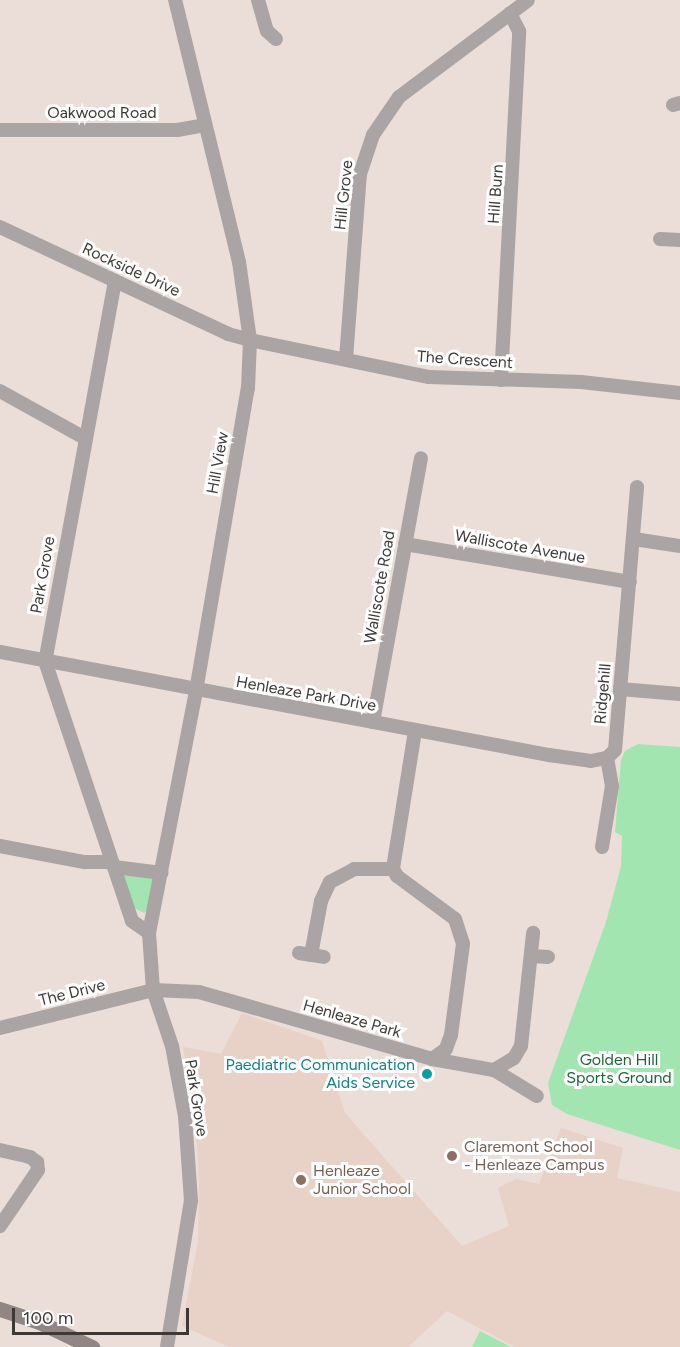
<!DOCTYPE html>
<html>
<head>
<meta charset="utf-8">
<style>
	body { margin:0 }
	#map { position:relative; width:680px; height:1347px; overflow:hidden; background:#ebddd7; font-family:Figtree,sans-serif }
	div>[style] { position:absolute }
	.education>* { inset:0; background:#e8d1c6 }
	.green>* { inset:0; background:#a2e5b1 }
	.street>* { height:14px; margin:-7px; padding:0 7px; transform-origin:7px; border-radius:7px; background:#aaa4a4 }
	.secondary>* { height:15px; margin:-7.5px; padding:0 7.5px; transform-origin:7.5px; border-radius:7.5px; background:#908686 }
	.dots>* { width:16px; height:16px; translate:-50% -50%; box-sizing:border-box; border:3px solid #fff; border-radius:50% }
	span { translate:-50% -50%; white-space:nowrap; text-align:center; line-height:1.15; -webkit-text-stroke:6px #fff; paint-order:stroke }
	.street-label { font-size:16px; color:#3e3936 }
	.park-label { font-size:16px; color:#1d6536 }
	.culture-label { font-size:16px; color:#0d838f }
	.right { translate:-100% -50%; text-align:right }
	.education-label { font-size:16px; color:#785e54 }
	.left { translate:0 -50%; text-align:left }
	.scale { position:absolute; left:12px; top:1308px; width:177px; height:27px; box-sizing:border-box; border:3px solid #3e3936; border-top:0; padding-left:8px; font-size:18px; line-height:21px; white-space:nowrap; color:#3e3936; -webkit-text-stroke:4px #fff; paint-order:stroke }
</style>
</head>
<body>
<div id="map">
	<div class="education">
		<div style="clip-path:polygon(242px 1013px,322px 1041px,345px 1113px,462px 1246px,509px 1226px,498px 1188px,516px 1179px,539px 1184px,561px 1128px,623px 1148px,617px 1178px,680px 1192px,680px 1347px,515px 1347px,447px 1311px,408px 1347px,229px 1347px,182px 1326px,198px 1242px,199px 1180px,195px 1112px,183px 1047px,221px 1054px)"></div>
	</div>
	<div class="green">
		<div style="clip-path:polygon(638px 744px,680px 747px,680px 1150px,567px 1114px,552px 1105px,548px 1083px,606px 922px,621px 866px,622px 836px,615px 832px,621px 760px,625px 751px)"></div>
		<div style="clip-path:polygon(122px 875px,154px 879px,150px 909px,144px 913px,134px 908px)"></div>
		<div style="clip-path:polygon(480px 1331px,511px 1347px,472px 1347px)"></div>
	</div>
	<div class="street">
		<div style="left:258px;top:0;width:32px;rotate:74deg"></div>
		<div style="left:267px;top:31px;width:12px;rotate:42deg"></div>
		<div style="left:673px;top:105px;width:7px;rotate:-16deg"></div>
		<div style="left:0;top:130px;width:177px"></div>
		<div style="left:177px;top:130px;width:27px;rotate:-10deg"></div>
		<div style="left:0;top:227px;width:252px;rotate:25.1deg"></div>
		<div style="left:228px;top:334px;width:23px;rotate:15deg"></div>
		<div style="left:250px;top:340px;width:183px;rotate:11.7deg"></div>
		<div style="left:429px;top:377px;width:152px;rotate:1.9deg"></div>
		<div style="left:581px;top:382px;width:100px;rotate:6.3deg"></div>
		<div style="left:660px;top:239px;width:20px;rotate:3deg"></div>
		<div style="left:115px;top:281px;width:386px;rotate:100.4deg"></div>
		<div style="left:45px;top:661px;width:274px;rotate:71.5deg"></div>
		<div style="left:132px;top:921px;width:21px;rotate:35deg"></div>
		<div style="left:346px;top:359px;width:186px;rotate:-85.7deg"></div>
		<div style="left:360px;top:174px;width:41px;rotate:-71.6deg"></div>
		<div style="left:373px;top:135px;width:46px;rotate:-55.6deg"></div>
		<div style="left:399px;top:97px;width:161px;rotate:-36.9deg"></div>
		<div style="left:501px;top:380px;width:349px;rotate:-87deg"></div>
		<div style="left:519px;top:31px;width:20px;rotate:-117deg"></div>
		<div style="left:0;top:391px;width:95px;rotate:29deg"></div>
		<div style="left:634px;top:539px;width:47px;rotate:8.7deg"></div>
		<div style="left:405px;top:544px;width:228px;rotate:9.6deg"></div>
		<div style="left:0;top:652px;width:559px;rotate:10.63deg"></div>
		<div style="left:549px;top:755px;width:42px;rotate:8.1deg"></div>
		<div style="left:591px;top:761px;width:16px;rotate:-11deg"></div>
		<div style="left:620px;top:689px;width:60px;rotate:4.8deg"></div>
		<div style="left:373px;top:722px;width:268px;rotate:-79.7deg"></div>
		<div style="left:415px;top:731px;width:140px;rotate:99.1deg"></div>
		<div style="left:393px;top:869px;width:8px;rotate:60deg"></div>
		<div style="left:397px;top:876px;width:72px;rotate:36.6deg"></div>
		<div style="left:455px;top:919px;width:26px;rotate:72deg"></div>
		<div style="left:463px;top:944px;width:92px;rotate:97.5deg"></div>
		<div style="left:451px;top:1035px;width:15px;rotate:110deg"></div>
		<div style="left:446px;top:1049px;width:17px;rotate:144deg"></div>
		<div style="left:607px;top:758px;width:11px;rotate:-45deg"></div>
		<div style="left:615px;top:750px;width:264px;rotate:-85.2deg"></div>
		<div style="left:0;top:846px;width:86px;rotate:10.8deg"></div>
		<div style="left:84px;top:862px;width:28px"></div>
		<div style="left:602px;top:847px;width:62px;rotate:-80.7deg"></div>
		<div style="left:612px;top:786px;width:28px;rotate:-100deg"></div>
		<div style="left:114px;top:867px;width:48px;rotate:7.1deg"></div>
		<div style="left:299px;top:953px;width:25px;rotate:9deg"></div>
		<div style="left:311px;top:955px;width:55px;rotate:-79.5deg"></div>
		<div style="left:321px;top:901px;width:21px;rotate:-65deg"></div>
		<div style="left:330px;top:882px;width:27px;rotate:-28deg"></div>
		<div style="left:354px;top:869px;width:39px"></div>
		<div style="left:531px;top:956px;width:17px;rotate:3deg"></div>
		<div style="left:0;top:1028px;width:158px;rotate:-13.9deg"></div>
		<div style="left:153px;top:990px;width:46px;rotate:2.5deg"></div>
		<div style="left:199px;top:992px;width:242px;rotate:16deg"></div>
		<div style="left:432px;top:1059px;width:63px;rotate:10.1deg"></div>
		<div style="left:494px;top:1070px;width:50px;rotate:31.2deg"></div>
		<div style="left:494px;top:1070px;width:23px;rotate:-31deg"></div>
		<div style="left:514px;top:1058px;width:14px;rotate:-60deg"></div>
		<div style="left:521px;top:1046px;width:114px;rotate:-83.9deg"></div>
		<div style="left:0;top:1150px;width:31px;rotate:13deg"></div>
		<div style="left:30px;top:1157px;width:9px;rotate:36deg"></div>
		<div style="left:37px;top:1162px;width:8px;rotate:83deg"></div>
		<div style="left:38px;top:1170px;width:68px;rotate:124.2deg"></div>
		<div style="left:167px;top:1347px;width:148px;rotate:-80.7deg"></div>
		<div style="left:191px;top:1201px;width:85px;rotate:-94deg"></div>
		<div style="left:185px;top:1116px;width:71px;rotate:-100.5deg"></div>
		<div style="left:172px;top:1046px;width:59px;rotate:-108.7deg"></div>
		<div style="left:153px;top:990px;width:57px;rotate:-94deg"></div>
		<div style="left:149px;top:933px;width:247px;rotate:-79deg"></div>
		<div style="left:196px;top:691px;width:307px;rotate:-80.3deg"></div>
		<div style="left:248px;top:388px;width:48px;rotate:-87.6deg"></div>
		<div style="left:250px;top:340px;width:79px;rotate:-98deg"></div>
		<div style="left:239px;top:262px;width:270px;rotate:-103.7deg"></div>
	</div>
	<div class="secondary">
		<div style="left:0;top:1309px;width:41px;rotate:18.4deg"></div>
		<div style="left:39px;top:1322px;width:59px;rotate:25.3deg"></div>
	</div>
	<div class="dots">
		<div style="left:427px;top:1074px;background:#0f9aa8"></div>
		<div style="left:452px;top:1156px;background:#8d6e63"></div>
		<div style="left:301px;top:1180px;background:#8d6e63"></div>
	</div>
	<div class="street-label">
		<span style="left:102px;top:113px">Oakwood Road</span>
		<span style="left:496px;top:194px;rotate:-86deg">Hill Burn</span>
		<span style="left:344px;top:195px;rotate:-84deg">Hill Grove</span>
		<span style="left:131px;top:270px;rotate:25deg">Rockside Drive</span>
		<span style="left:465px;top:360px;rotate:4deg">The Crescent</span>
		<span style="left:218px;top:463px;rotate:-80deg">Hill View</span>
		<span style="left:520px;top:547px;rotate:10deg">Walliscote Avenue</span>
		<span style="left:43px;top:575px;rotate:-80deg">Park Grove</span>
		<span style="left:380px;top:587px;rotate:-80deg">Walliscote Road</span>
		<span style="left:306px;top:694px;rotate:10deg">Henleaze Park Drive</span>
		<span style="left:603px;top:694px;rotate:-85deg">Ridgehill</span>
		<span style="left:72px;top:993px;rotate:-14deg">The Drive</span>
		<span style="left:352px;top:1019px;rotate:16deg">Henleaze Park</span>
		<span style="left:196px;top:1098px;rotate:81deg">Park Grove</span>
	</div>
	<div class="park-label">
		<span style="left:619px;top:1069px">Golden Hill<br>Sports Ground</span>
	</div>
	<div class="culture-label">
		<span class="right" style="left:415px;top:1074px">Paediatric Communication<br>Aids Service</span>
	</div>
	<div class="education-label">
		<span class="left" style="left:464px;top:1156px">Claremont School<br>- Henleaze Campus</span>
		<span class="left" style="left:313px;top:1180px">Henleaze<br>Junior School</span>
	</div>
	<div class="scale">100 m</div>
</div>
</body>
</html>
